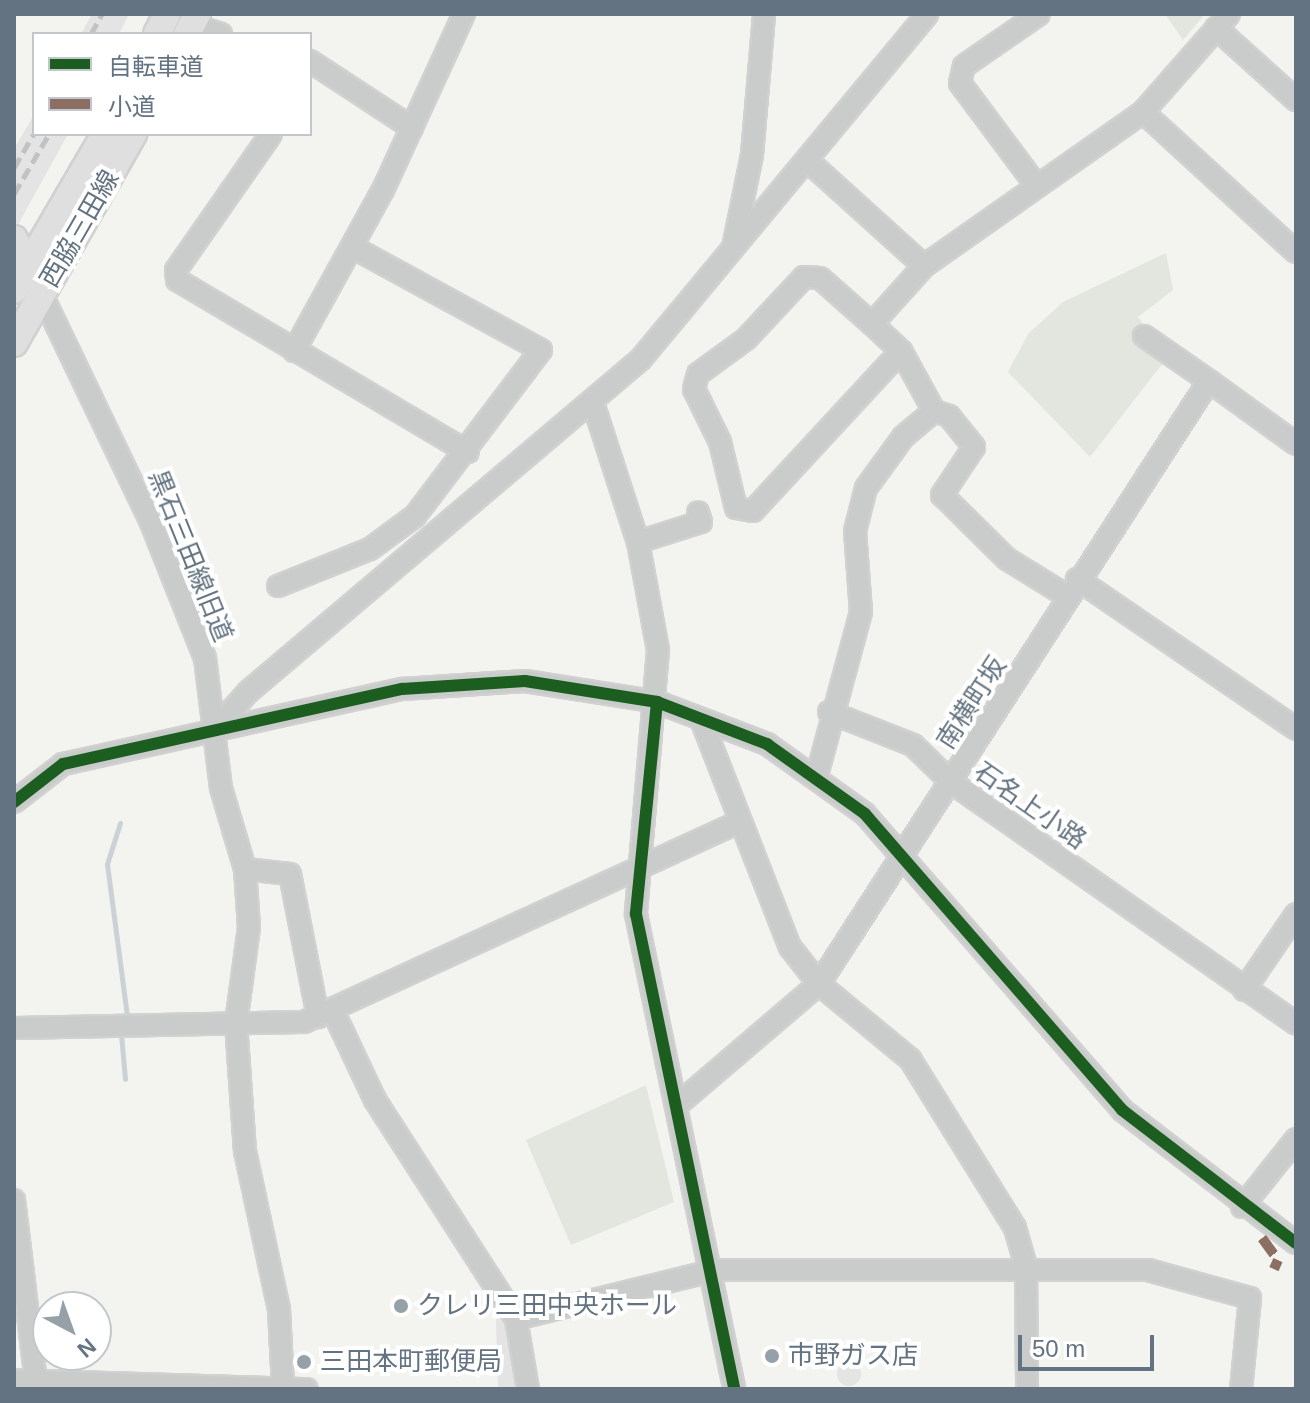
<!DOCTYPE html>
<html>
<head>
<meta charset="utf-8">
<style>
	body { margin:0 }
	#map { position:relative; width:1310px; height:1403px; overflow:hidden; background:#f3f3f0; font-family:Helvetica,"Noto Sans JP",sans-serif }
	div>[style] { position:absolute }
	.built>* { inset:0; background:#e3e4e3 }
	.round { border-radius:50% }
	.green>* { inset:0; background:#e2e6df }
	.stream>* { height:5px; margin:-2.5px; padding:0 2.5px; transform-origin:2.5px; border-radius:2.5px; background:#cad2d5 }
	.roads { filter:drop-shadow(2px 0 #d0d1d0) drop-shadow(-2px 0 #d0d1d0) drop-shadow(0 2px #d0d1d0) drop-shadow(0 -2px #d0d1d0) }
	.minor>* { height:20px; margin:-10px; padding:0 10px; transform-origin:10px; border-radius:10px; background:#cacccc }
	.major>* { height:26px; margin:-13px; padding:0 13px; transform-origin:13px; border-radius:13px; background:#dfdfe0 }
	.rail>* { height:5px; margin-top:-2.5px; transform-origin:0; background:repeating-linear-gradient(90deg,#c1c2c2 0 12px,transparent 0 18px) }
	.quiet>* { height:10px; margin-top:-5px; transform-origin:0; background:repeating-linear-gradient(90deg,#8d6e63 0 20px,transparent 0 30px) }
	.cycleway>* { height:12px; margin:-6px; padding:0 6px; transform-origin:6px; border-radius:6px; background:#1b5e20 }
	.dots>* { width:22px; height:22px; translate:-50% -50%; box-sizing:border-box; border:4px solid #fff; border-radius:50% }
	span { translate:-50% -50%; white-space:nowrap; text-align:center; line-height:1.15; -webkit-text-stroke:8px #fff; paint-order:stroke }
	.street-label { font-size:26px; color:#637381 }
	.poi-label { font-size:26px; color:#637381 }
	.left { translate:0 -50%; text-align:left }
	.frame { position:absolute; inset:0; border:16px solid #637381; pointer-events:none }
	.legend { position:absolute; left:32px; top:32px; width:280px; height:104px; box-sizing:border-box; background:#fff; border:2px solid #c1c7cd; margin:0; padding:10px 14px; list-style:none; font-size:24px; color:#637381 }
	.legend li { display:flex; align-items:center; gap:16px; height:40px }
	.legend b { width:40px; border:2px solid #c1c7cd }
	.north { position:absolute; left:32px; top:1291px; width:80px; height:80px; box-sizing:border-box; background:#fff; border:2px solid #c1c7cd; border-radius:50%; rotate:139deg; font-size:22px; font-weight:700; line-height:32px; text-align:center; color:#637381 }
	.north::after { content:''; display:block; margin:auto; width:28px; height:36px; background:#95a0a8; clip-path:polygon(50% 0,100% 100%,50% 72%,0 100%) }
	.scale { position:absolute; left:1018px; top:1335px; width:136px; height:36px; box-sizing:border-box; border:4px solid #637381; border-top:0; padding-left:10px; font-size:24px; line-height:28px; white-space:nowrap; color:#637381; -webkit-text-stroke:6px #fff; paint-order:stroke }
</style>
</head>
<body>
<div id="map">
	<div class="built">
		<div style="clip-path:polygon(92px 14px,129px 14px,119px 34px,81px 34px)"></div>
		<div style="clip-path:polygon(34px 115px,34px 134px,68px 134px,14px 232px,14px 149px)"></div>
		<div style="clip-path:polygon(509px 1317px,515px 1388px,498px 1388px,496px 1319px)"></div>
		<div class="round" style="left:837px;top:1362px;width:24px;height:24px"></div>
	</div>
	<div class="green">
		<div style="clip-path:polygon(1165px 14px,1205px 14px,1183px 40px)"></div>
		<div style="clip-path:polygon(1166px 253px,1173px 290px,1138px 317px,1166px 359px,1090px 457px,1008px 372px,1028px 334px,1063px 302px)"></div>
		<div style="clip-path:polygon(646px 1085px,674px 1202px,571px 1245px,526px 1140px)"></div>
	</div>
	<div class="stream">
		<div style="left:120px;top:823px;width:43px;rotate:107.6deg"></div>
		<div style="left:107px;top:864px;width:152px;rotate:82.5deg"></div>
		<div style="left:121px;top:1034px;width:45px;rotate:84.9deg"></div>
	</div>
	<div class="roads">
		<div class="minor">
			<div style="left:166px;top:16px;width:58px;rotate:18.1deg"></div>
			<div style="left:1216px;top:28px;width:108px;rotate:42deg"></div>
			<div style="left:310px;top:61px;width:122px;rotate:33.3deg"></div>
			<div style="left:1143px;top:112px;width:207px;rotate:42.5deg"></div>
			<div style="left:271px;top:134px;width:166px;rotate:124.9deg"></div>
			<div style="left:176px;top:270px;width:10px;rotate:84deg"></div>
			<div style="left:177px;top:280px;width:338px;rotate:30.6deg"></div>
			<div style="left:809px;top:162px;width:155px;rotate:42.1deg"></div>
			<div style="left:1036px;top:185px;width:127px;rotate:-126.7deg"></div>
			<div style="left:960px;top:83px;width:17px;rotate:-77deg"></div>
			<div style="left:964px;top:66px;width:91px;rotate:-34.7deg"></div>
			<div style="left:733px;top:248px;width:95px;rotate:-78.5deg"></div>
			<div style="left:752px;top:155px;width:142px;rotate:-85.1deg"></div>
			<div style="left:43px;top:297px;width:247px;rotate:64.4deg"></div>
			<div style="left:150px;top:520px;width:149px;rotate:68.3deg"></div>
			<div style="left:205px;top:658px;width:131px;rotate:83deg"></div>
			<div style="left:221px;top:788px;width:84px;rotate:73.5deg"></div>
			<div style="left:245px;top:869px;width:58px;rotate:86.1deg"></div>
			<div style="left:249px;top:927px;width:97px;rotate:97.7deg"></div>
			<div style="left:236px;top:1023px;width:128px;rotate:86deg"></div>
			<div style="left:245px;top:1151px;width:162px;rotate:77.9deg"></div>
			<div style="left:279px;top:1309px;width:80px;rotate:87.1deg"></div>
			<div style="left:872px;top:324px;width:69px;rotate:-138.5deg"></div>
			<div style="left:820px;top:278px;width:16px;rotate:-176deg"></div>
			<div style="left:804px;top:277px;width:85px;rotate:133.1deg"></div>
			<div style="left:746px;top:339px;width:59px;rotate:143.9deg"></div>
			<div style="left:698px;top:374px;width:16px;rotate:105deg"></div>
			<div style="left:694px;top:389px;width:59px;rotate:63.9deg"></div>
			<div style="left:720px;top:442px;width:68px;rotate:76.4deg"></div>
			<div style="left:736px;top:508px;width:17px;rotate:10deg"></div>
			<div style="left:753px;top:511px;width:218px;rotate:-47.2deg"></div>
			<div style="left:901px;top:351px;width:40px;rotate:-137deg"></div>
			<div style="left:872px;top:324px;width:78px;rotate:-48.1deg"></div>
			<div style="left:924px;top:266px;width:268px;rotate:-35.1deg"></div>
			<div style="left:1143px;top:112px;width:130px;rotate:-48.7deg"></div>
			<div style="left:1144px;top:336px;width:79px;rotate:34.7deg"></div>
			<div style="left:294px;top:351px;width:184px;rotate:-61.1deg"></div>
			<div style="left:383px;top:190px;width:194px;rotate:-65.3deg"></div>
			<div style="left:594px;top:406px;width:143px;rotate:72.1deg"></div>
			<div style="left:638px;top:542px;width:110px;rotate:79.5deg"></div>
			<div style="left:658px;top:650px;width:265px;rotate:94.8deg"></div>
			<div style="left:636px;top:914px;width:485px;rotate:78.3deg"></div>
			<div style="left:934px;top:411px;width:16px;rotate:18deg"></div>
			<div style="left:949px;top:416px;width:40px;rotate:51deg"></div>
			<div style="left:974px;top:447px;width:58px;rotate:123.7deg"></div>
			<div style="left:942px;top:495px;width:91px;rotate:44.6deg"></div>
			<div style="left:1007px;top:559px;width:70px;rotate:31.7deg"></div>
			<div style="left:638px;top:542px;width:66px;rotate:-17.6deg"></div>
			<div style="left:701px;top:522px;width:10px;rotate:-107deg"></div>
			<div style="left:1077px;top:579px;width:265px;rotate:34.4deg"></div>
			<div style="left:278px;top:586px;width:99px;rotate:-21.9deg"></div>
			<div style="left:370px;top:549px;width:56px;rotate:-36.3deg"></div>
			<div style="left:415px;top:516px;width:208px;rotate:-52.8deg"></div>
			<div style="left:541px;top:350px;width:215px;rotate:-151.4deg"></div>
			<div style="left:829px;top:712px;width:90px;rotate:21.4deg"></div>
			<div style="left:913px;top:745px;width:53px;rotate:44.2deg"></div>
			<div style="left:951px;top:782px;width:421px;rotate:35deg"></div>
			<div style="left:701px;top:719px;width:245px;rotate:68.7deg"></div>
			<div style="left:790px;top:947px;width:47px;rotate:51.9deg"></div>
			<div style="left:819px;top:984px;width:118px;rotate:39.5deg"></div>
			<div style="left:910px;top:1059px;width:199px;rotate:58.1deg"></div>
			<div style="left:1015px;top:1228px;width:40px;rotate:74deg"></div>
			<div style="left:1026px;top:1266px;width:123px;rotate:89.5deg"></div>
			<div style="left:217px;top:727px;width:47px;rotate:-48.5deg"></div>
			<div style="left:248px;top:692px;width:515px;rotate:-40.28deg"></div>
			<div style="left:641px;top:359px;width:448px;rotate:-50.3deg"></div>
			<div style="left:817px;top:775px;width:169px;rotate:-74.9deg"></div>
			<div style="left:861px;top:612px;width:81px;rotate:-94.2deg"></div>
			<div style="left:855px;top:531px;width:44px;rotate:-75.7deg"></div>
			<div style="left:866px;top:488px;width:63px;rotate:-54deg"></div>
			<div style="left:903px;top:437px;width:40px;rotate:-40deg"></div>
			<div style="left:934px;top:411px;width:68px;rotate:-118.8deg"></div>
			<div style="left:14px;top:802px;width:62px;rotate:-37.8deg"></div>
			<div style="left:63px;top:764px;width:347px;rotate:-12.5deg"></div>
			<div style="left:402px;top:689px;width:123px;rotate:-3.7deg"></div>
			<div style="left:525px;top:681px;width:134px;rotate:9deg"></div>
			<div style="left:657px;top:702px;width:118px;rotate:20.9deg"></div>
			<div style="left:767px;top:744px;width:120px;rotate:35.5deg"></div>
			<div style="left:865px;top:814px;width:392px;rotate:49deg"></div>
			<div style="left:1122px;top:1110px;width:219px;rotate:37.4deg"></div>
			<div style="left:245px;top:869px;width:45px;rotate:6.3deg"></div>
			<div style="left:290px;top:874px;width:146px;rotate:78.9deg"></div>
			<div style="left:1244px;top:990px;width:92px;rotate:-55.6deg"></div>
			<div style="left:333px;top:1011px;width:98px;rotate:64.7deg"></div>
			<div style="left:375px;top:1100px;width:260px;rotate:57.2deg"></div>
			<div style="left:516px;top:1319px;width:71px;rotate:80.3deg"></div>
			<div style="left:14px;top:1028px;width:290px;rotate:-1.2deg"></div>
			<div style="left:304px;top:1022px;width:477px;rotate:-24.7deg"></div>
			<div style="left:676px;top:1106px;width:188px;rotate:-40.5deg"></div>
			<div style="left:819px;top:984px;width:718px;rotate:-57.11deg"></div>
			<div style="left:1209px;top:381px;width:107px;rotate:35.9deg"></div>
			<div style="left:14px;top:1200px;width:190px;rotate:83.1deg"></div>
			<div style="left:1242px;top:1207px;width:87px;rotate:-51.5deg"></div>
			<div style="left:516px;top:1319px;width:205px;rotate:-13.8deg"></div>
			<div style="left:715px;top:1270px;width:433px"></div>
			<div style="left:1148px;top:1270px;width:106px;rotate:15.4deg"></div>
			<div style="left:1250px;top:1298px;width:91px;rotate:95.6deg"></div>
			<div style="left:14px;top:1380px;width:293px;rotate:1.8deg"></div>
		</div>
		<div class="major">
			<div style="left:157px;top:34px;width:22px;rotate:-63deg"></div>
			<div style="left:187px;top:34px;width:22px;rotate:-63deg"></div>
			<div style="left:14px;top:239px;width:45px;rotate:62.3deg"></div>
			<div style="left:14px;top:290px;width:181px;rotate:-59.7deg"></div>
			<div style="left:14px;top:343px;width:241px;rotate:-60.3deg"></div>
		</div>
	</div>
	<div class="rail">
		<div style="left:91px;top:34px;width:23px;rotate:-61deg"></div>
		<div style="left:14px;top:168px;width:39px;rotate:-60deg"></div>
		<div style="left:14px;top:194px;width:69px;rotate:-59.7deg"></div>
	</div>
	<div class="quiet">
		<div style="left:1262px;top:1238px;width:27px;rotate:54deg"></div>
		<div style="left:1278px;top:1260px;width:10px;rotate:114deg"></div>
	</div>
	<div class="cycleway">
		<div style="left:657px;top:702px;width:213px;rotate:95.7deg"></div>
		<div style="left:636px;top:914px;width:485px;rotate:78.3deg"></div>
		<div style="left:14px;top:802px;width:62px;rotate:-37.8deg"></div>
		<div style="left:63px;top:764px;width:347px;rotate:-12.5deg"></div>
		<div style="left:402px;top:689px;width:123px;rotate:-3.7deg"></div>
		<div style="left:525px;top:681px;width:134px;rotate:9deg"></div>
		<div style="left:657px;top:702px;width:118px;rotate:20.9deg"></div>
		<div style="left:767px;top:744px;width:120px;rotate:35.5deg"></div>
		<div style="left:865px;top:814px;width:392px;rotate:49deg"></div>
		<div style="left:1122px;top:1110px;width:219px;rotate:37.4deg"></div>
	</div>
	<div class="dots">
		<div style="left:401px;top:1306px;background:#95a0a8"></div>
		<div style="left:772px;top:1356px;background:#95a0a8"></div>
		<div style="left:304px;top:1362px;background:#95a0a8"></div>
	</div>
	<div class="street-label">
		<span style="left:80px;top:229px;rotate:-60deg">西脇三田線</span>
		<span style="left:190px;top:556px;rotate:68deg">黒石三田線旧道</span>
		<span style="left:972px;top:703px;rotate:-57deg">南横町坂</span>
		<span style="left:1030px;top:806px;rotate:35deg">石名上小路</span>
	</div>
	<div class="poi-label">
		<span class="left" style="left:417px;top:1306px">クレリ三田中央ホール</span>
		<span class="left" style="left:788px;top:1356px">市野ガス店</span>
		<span class="left" style="left:320px;top:1362px">三田本町郵便局</span>
	</div>
	<div class="frame"></div>
	<ul class="legend">
	<li><b style="height:10px;background:#1b5e20"></b>自転車道</li>
	<li><b style="height:10px;background:#8d6e63"></b>小道</li>
	</ul>
	<div class="north">N</div>
	<div class="scale">50 m</div>
</div>
</body>
</html>
